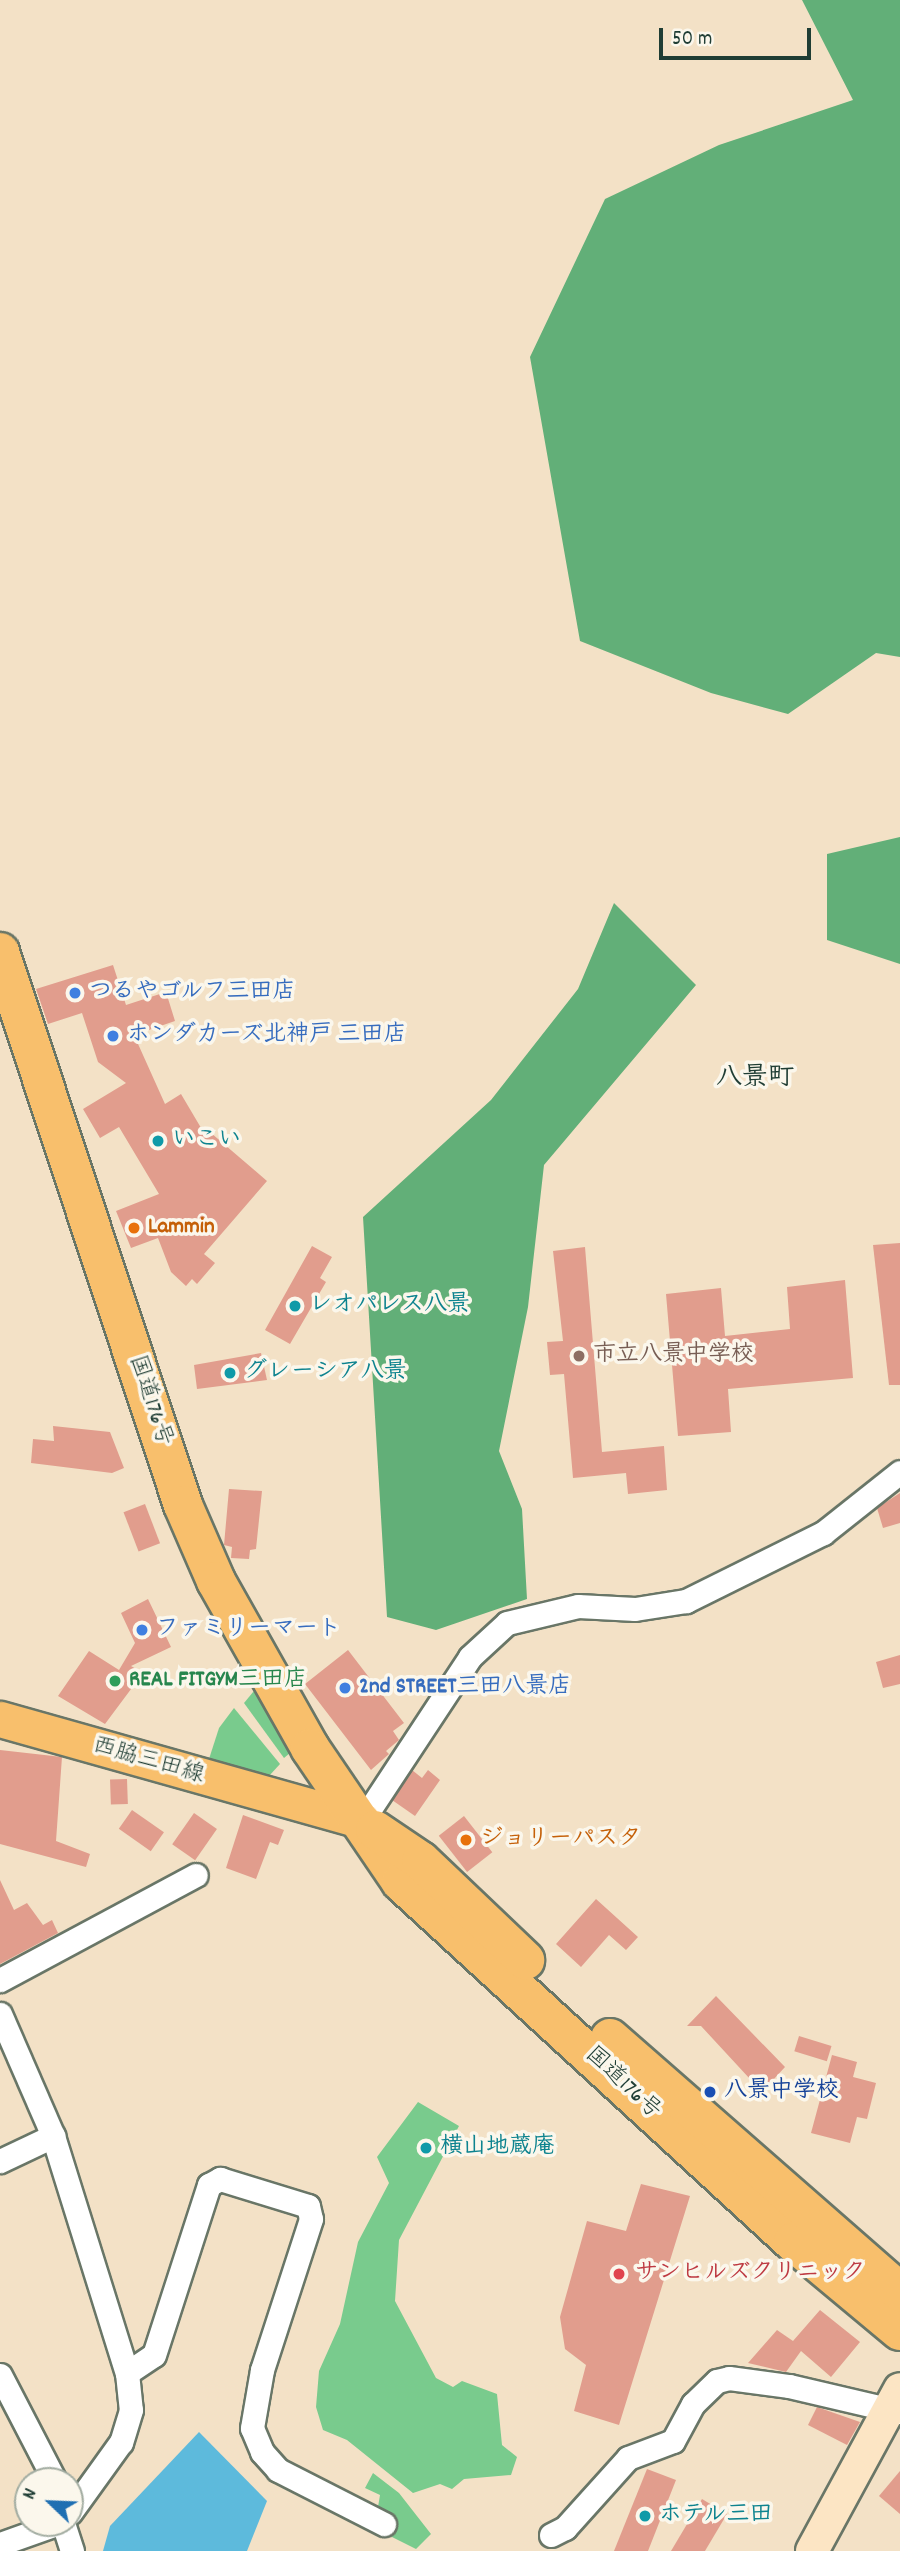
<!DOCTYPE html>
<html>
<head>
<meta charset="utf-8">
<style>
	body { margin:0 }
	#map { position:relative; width:900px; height:2551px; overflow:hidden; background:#f3e1c6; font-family:Dekko,"Klee One",sans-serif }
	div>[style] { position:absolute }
	.green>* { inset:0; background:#79cb8d }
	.forest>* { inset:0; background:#62af78 }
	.water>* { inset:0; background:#5dbadc }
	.building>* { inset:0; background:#e19d8d; transform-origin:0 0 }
	.roads { filter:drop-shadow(2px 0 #697667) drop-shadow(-2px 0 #697667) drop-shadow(0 2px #697667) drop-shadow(0 -2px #697667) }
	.street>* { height:23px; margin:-11.5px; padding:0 11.5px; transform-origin:11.5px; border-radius:11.5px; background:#fff }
	.secondary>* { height:32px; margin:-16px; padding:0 16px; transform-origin:16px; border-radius:16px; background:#fce5c4 }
	.primary>* { height:35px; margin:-17.5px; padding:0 17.5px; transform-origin:17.5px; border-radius:17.5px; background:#f8bf6c }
	.highway>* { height:38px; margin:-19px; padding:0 19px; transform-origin:19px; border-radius:19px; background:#f8bf6c }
	.dots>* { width:19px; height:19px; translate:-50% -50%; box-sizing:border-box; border:4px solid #fbf7ec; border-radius:50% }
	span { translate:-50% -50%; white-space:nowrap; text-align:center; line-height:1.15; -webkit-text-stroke:7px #fbf7ec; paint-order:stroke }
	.shop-label { font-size:23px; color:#366cbe; font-weight:700 }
	.left { translate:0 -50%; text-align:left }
	.culture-label { font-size:23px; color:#0d838f; font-weight:700 }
	.food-label { font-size:23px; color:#c56008; font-weight:700 }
	.education-label { font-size:23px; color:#785e54; font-weight:700 }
	.street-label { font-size:23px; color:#1f3d34 }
	.leisure-label { font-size:23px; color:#27864d; font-weight:700 }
	.transit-label { font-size:23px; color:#164399; font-weight:700 }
	.health-label { font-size:23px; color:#be3a42; font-weight:700 }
	.quarter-label { font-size:26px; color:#1f3d34; font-weight:700 }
	.north { position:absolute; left:14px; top:2467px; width:70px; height:70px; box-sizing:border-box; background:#fbf7ec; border:2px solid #a3ada2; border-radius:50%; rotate:293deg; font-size:19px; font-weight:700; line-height:28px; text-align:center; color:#1f3d34 }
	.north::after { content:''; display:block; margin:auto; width:24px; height:32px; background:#1f6fb2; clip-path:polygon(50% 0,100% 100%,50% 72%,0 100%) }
	.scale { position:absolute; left:659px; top:28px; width:152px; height:32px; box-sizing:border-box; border:4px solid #1f3d34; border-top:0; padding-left:9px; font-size:21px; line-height:24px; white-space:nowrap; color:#1f3d34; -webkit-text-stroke:5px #fbf7ec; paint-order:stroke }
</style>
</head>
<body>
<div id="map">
	<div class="green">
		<div style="clip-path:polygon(259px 1685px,290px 1753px,284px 1758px,244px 1703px)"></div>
		<div style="clip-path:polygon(234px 1708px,280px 1764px,269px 1776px,209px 1759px,219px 1728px)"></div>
		<div style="clip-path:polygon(418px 2102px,459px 2126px,399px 2240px,395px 2301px,436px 2378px,453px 2387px,462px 2381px,497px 2394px,502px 2445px,517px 2457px,511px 2475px,464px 2479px,452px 2489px,440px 2484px,413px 2493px,347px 2440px,323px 2430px,316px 2407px,319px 2371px,340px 2324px,358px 2242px,389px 2183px,377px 2157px)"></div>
		<div style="clip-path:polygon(373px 2473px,399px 2493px,431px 2534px,416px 2549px,390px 2536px,395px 2525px,377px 2513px,380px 2495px,365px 2488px)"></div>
	</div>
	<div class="forest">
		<div style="clip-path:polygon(802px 0,900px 0,900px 657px,876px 653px,788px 714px,711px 693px,580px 641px,530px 357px,605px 199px,719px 145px,853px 100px)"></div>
		<div style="clip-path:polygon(900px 837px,900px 964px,827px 940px,827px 854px)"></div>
		<div style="clip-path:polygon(614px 903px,696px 985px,544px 1165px,528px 1307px,499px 1451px,522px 1509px,527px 1599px,436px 1630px,387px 1617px,363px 1217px,491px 1100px,578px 989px)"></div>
	</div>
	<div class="water">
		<div style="clip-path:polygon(199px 2432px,267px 2501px,247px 2551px,103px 2551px,110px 2526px)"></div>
	</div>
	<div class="building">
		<div style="clip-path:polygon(113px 965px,126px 1005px,166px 992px,175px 1021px,134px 1035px,165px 1104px,181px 1094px,207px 1138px,211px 1133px,267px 1181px,204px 1254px,215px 1263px,197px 1284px,192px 1279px,186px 1286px,171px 1272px,158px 1238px,131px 1248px,116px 1211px,159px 1194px,119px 1127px,100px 1138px,83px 1109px,126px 1083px,98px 1062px,82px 1013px,48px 1024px,36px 989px)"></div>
		<div style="clip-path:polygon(900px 1243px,900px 1385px,889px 1385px,873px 1245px)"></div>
		<div style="clip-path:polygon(312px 1246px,332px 1257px,320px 1278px,326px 1282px,290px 1344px,265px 1330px)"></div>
		<div style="clip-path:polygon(585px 1247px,602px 1452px,664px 1446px,667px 1490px,628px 1494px,626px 1473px,573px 1478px,564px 1374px,550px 1375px,547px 1342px,563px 1341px,553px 1251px)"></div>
		<div style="clip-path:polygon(845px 1280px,853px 1378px,728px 1389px,731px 1432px,678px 1436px,666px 1294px,721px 1288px,725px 1336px,790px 1329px,787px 1287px)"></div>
		<div style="clip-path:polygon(261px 1353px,267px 1380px,197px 1389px,194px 1365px)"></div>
		<div style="clip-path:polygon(53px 1426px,110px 1432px,124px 1468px,112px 1473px,31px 1463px,33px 1439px,54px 1441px)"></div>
		<div style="clip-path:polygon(229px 1489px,262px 1491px,256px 1549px,250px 1550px,249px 1559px,231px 1558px,232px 1547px,224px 1545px)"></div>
		<div style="clip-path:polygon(900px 1493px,900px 1523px,883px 1528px,877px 1508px)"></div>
		<div style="left:145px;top:1504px;width:42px;height:23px;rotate:69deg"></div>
		<div style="clip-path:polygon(148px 1599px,171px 1647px,131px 1666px,143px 1673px,105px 1724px,58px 1696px,89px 1651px,119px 1670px,135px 1643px,121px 1613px)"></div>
		<div style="clip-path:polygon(348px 1650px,404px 1723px,393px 1731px,399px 1740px,386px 1751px,389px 1754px,371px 1770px,305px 1684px)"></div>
		<div style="clip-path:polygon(900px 1655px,900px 1684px,883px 1688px,876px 1662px)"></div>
		<div style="clip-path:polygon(0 1750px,62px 1757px,56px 1841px,90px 1854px,86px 1867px,0 1844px)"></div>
		<div style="clip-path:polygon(412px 1770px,422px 1778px,428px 1770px,440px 1780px,415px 1816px,392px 1800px)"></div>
		<div style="left:127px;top:1779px;width:25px;height:17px;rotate:88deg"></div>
		<div style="left:132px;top:1810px;width:39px;height:23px;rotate:35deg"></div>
		<div style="left:194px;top:1813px;width:28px;height:38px;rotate:35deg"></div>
		<div style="clip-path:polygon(243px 1815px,284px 1830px,278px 1845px,270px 1842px,256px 1879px,226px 1868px)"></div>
		<div style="left:464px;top:1816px;width:46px;height:32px;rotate:52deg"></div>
		<div style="clip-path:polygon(0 1880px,14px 1910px,27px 1903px,43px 1925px,52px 1920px,58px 1933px,0 1964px)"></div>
		<div style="clip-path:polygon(596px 1899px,638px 1937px,626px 1950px,609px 1935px,581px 1967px,556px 1944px)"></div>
		<div style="clip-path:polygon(716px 1996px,785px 2067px,762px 2092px,701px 2026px,687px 2026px)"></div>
		<div style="left:799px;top:2036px;width:34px;height:16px;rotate:17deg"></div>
		<div style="clip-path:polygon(832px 2055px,857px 2062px,853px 2077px,876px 2083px,867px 2119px,857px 2117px,850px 2143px,811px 2133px)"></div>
		<div style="clip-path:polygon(641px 2184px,690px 2196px,619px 2425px,574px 2411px,586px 2365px,565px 2349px,560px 2317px,587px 2221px,626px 2231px)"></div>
		<div style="clip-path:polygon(820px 2310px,860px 2342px,831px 2377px,801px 2351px,786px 2372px,748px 2363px,777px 2330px,793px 2341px)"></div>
		<div style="clip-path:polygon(817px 2407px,860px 2422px,847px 2445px,808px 2425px)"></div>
		<div style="clip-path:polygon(647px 2469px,676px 2480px,648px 2551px,614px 2551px)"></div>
		<div style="clip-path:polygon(900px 2471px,900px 2514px,879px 2496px)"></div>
		<div style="clip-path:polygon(702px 2499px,727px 2514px,705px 2551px,671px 2551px)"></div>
	</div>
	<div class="roads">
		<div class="street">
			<div style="left:362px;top:1821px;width:196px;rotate:-56.6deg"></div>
			<div style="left:470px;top:1657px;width:50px;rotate:-42.6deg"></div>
			<div style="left:507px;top:1623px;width:73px;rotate:-13.5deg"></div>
			<div style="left:578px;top:1606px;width:57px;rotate:3deg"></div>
			<div style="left:635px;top:1609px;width:52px;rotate:-8.9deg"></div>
			<div style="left:686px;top:1601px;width:153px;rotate:-26.4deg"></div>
			<div style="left:823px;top:1533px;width:98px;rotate:-38.4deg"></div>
			<div style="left:0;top:1980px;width:222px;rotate:-28.2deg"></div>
			<div style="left:0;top:2014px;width:133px;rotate:66.5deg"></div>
			<div style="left:53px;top:2136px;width:248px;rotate:72.7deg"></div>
			<div style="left:127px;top:2373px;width:37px;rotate:84deg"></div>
			<div style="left:131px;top:2410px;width:34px;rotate:107deg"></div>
			<div style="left:121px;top:2442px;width:87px;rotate:125.7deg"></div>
			<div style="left:0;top:2161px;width:59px;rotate:-25.3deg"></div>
			<div style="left:127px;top:2373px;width:32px;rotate:-34deg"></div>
			<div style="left:154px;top:2355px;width:179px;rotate:-72.1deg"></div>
			<div style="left:209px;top:2185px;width:13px;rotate:-29deg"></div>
			<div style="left:220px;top:2179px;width:92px;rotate:17.1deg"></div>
			<div style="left:308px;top:2206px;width:13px;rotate:77deg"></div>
			<div style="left:311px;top:2219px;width:159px;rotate:108deg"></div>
			<div style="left:262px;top:2370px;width:59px;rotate:99.8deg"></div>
			<div style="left:252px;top:2428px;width:26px;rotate:67deg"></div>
			<div style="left:262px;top:2452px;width:24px;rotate:48deg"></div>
			<div style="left:278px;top:2470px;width:119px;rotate:27deg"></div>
			<div style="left:0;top:2375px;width:119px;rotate:62.6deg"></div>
			<div style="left:63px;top:2523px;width:29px;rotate:72deg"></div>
			<div style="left:551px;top:2535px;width:16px;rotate:-27deg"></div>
			<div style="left:565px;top:2528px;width:94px;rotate:-48deg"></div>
			<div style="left:628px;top:2458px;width:48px;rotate:-20.7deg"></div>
			<div style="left:673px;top:2441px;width:42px;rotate:-61.6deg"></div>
			<div style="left:693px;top:2404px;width:33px;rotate:-44deg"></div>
			<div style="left:717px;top:2381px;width:12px;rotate:-14deg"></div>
			<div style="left:729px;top:2378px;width:61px;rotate:7.6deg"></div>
			<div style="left:789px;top:2386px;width:114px;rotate:13.2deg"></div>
			<div style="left:0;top:2544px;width:63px;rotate:-19.6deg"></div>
		</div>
		<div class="secondary">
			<div style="left:812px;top:2551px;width:184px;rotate:-61.5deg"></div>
		</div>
		<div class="primary">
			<div style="left:0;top:1719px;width:376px;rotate:15.7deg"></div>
		</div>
		<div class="highway">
			<div style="left:0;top:952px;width:582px;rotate:71.69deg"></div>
			<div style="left:183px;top:1505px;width:83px;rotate:66.5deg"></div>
			<div style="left:216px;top:1581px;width:192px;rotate:60.6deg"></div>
			<div style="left:310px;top:1748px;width:162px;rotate:55.8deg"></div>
			<div style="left:401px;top:1882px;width:532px;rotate:42.56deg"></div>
			<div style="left:793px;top:2242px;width:139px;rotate:39.8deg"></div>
			<div style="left:375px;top:1830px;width:55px;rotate:34deg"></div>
			<div style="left:421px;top:1861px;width:144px;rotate:43.6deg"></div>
			<div style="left:610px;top:2038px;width:386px;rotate:41.2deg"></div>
		</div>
	</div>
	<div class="dots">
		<div style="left:75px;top:993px;background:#3f7fe0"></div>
		<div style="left:113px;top:1036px;background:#3f7fe0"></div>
		<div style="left:158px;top:1141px;background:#0f9aa8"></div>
		<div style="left:134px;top:1228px;background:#e8710a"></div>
		<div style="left:295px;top:1306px;background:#0f9aa8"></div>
		<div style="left:579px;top:1356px;background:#8d6e63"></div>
		<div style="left:230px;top:1373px;background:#0f9aa8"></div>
		<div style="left:142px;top:1630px;background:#3f7fe0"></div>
		<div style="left:115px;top:1681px;background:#2e9e5b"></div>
		<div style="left:345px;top:1688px;background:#3f7fe0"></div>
		<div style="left:466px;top:1840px;background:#e8710a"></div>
		<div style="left:710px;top:2092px;background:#1a4fb4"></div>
		<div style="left:426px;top:2148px;background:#0f9aa8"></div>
		<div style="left:619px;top:2274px;background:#e0444e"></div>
		<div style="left:645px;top:2516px;background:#0f9aa8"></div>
	</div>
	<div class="shop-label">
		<span class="left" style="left:89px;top:993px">つるやゴルフ三田店</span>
		<span class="left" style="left:127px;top:1036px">ホンダカーズ北神戸 三田店</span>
		<span class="left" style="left:156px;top:1630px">ファミリーマート</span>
		<span class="left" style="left:359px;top:1688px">2nd STREET三田八景店</span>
	</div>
	<div class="culture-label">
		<span class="left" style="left:172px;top:1141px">いこい</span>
		<span class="left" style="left:309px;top:1306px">レオパレス八景</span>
		<span class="left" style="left:244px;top:1373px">グレーシア八景</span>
		<span class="left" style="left:440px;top:2148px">横山地蔵庵</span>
		<span class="left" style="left:659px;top:2516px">ホテル三田</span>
	</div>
	<div class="food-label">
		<span class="left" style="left:148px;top:1228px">Lammin</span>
		<span class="left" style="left:480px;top:1840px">ジョリーパスタ</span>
	</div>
	<div class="education-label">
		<span class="left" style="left:593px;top:1356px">市立八景中学校</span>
	</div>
	<div class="street-label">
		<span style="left:149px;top:1401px;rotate:72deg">国道176号</span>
		<span style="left:148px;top:1762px;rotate:16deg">西脇三田線</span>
		<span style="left:622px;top:2084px;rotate:43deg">国道176号</span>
	</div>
	<div class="leisure-label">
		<span class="left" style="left:129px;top:1681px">REAL FITGYM三田店</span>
	</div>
	<div class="transit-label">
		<span class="left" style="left:724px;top:2092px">八景中学校</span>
	</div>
	<div class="health-label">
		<span class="left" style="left:635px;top:2274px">サンヒルズクリニック</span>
	</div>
	<div class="quarter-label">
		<span style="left:755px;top:1079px">八景町</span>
	</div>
	<div class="north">N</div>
	<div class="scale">50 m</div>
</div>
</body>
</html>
